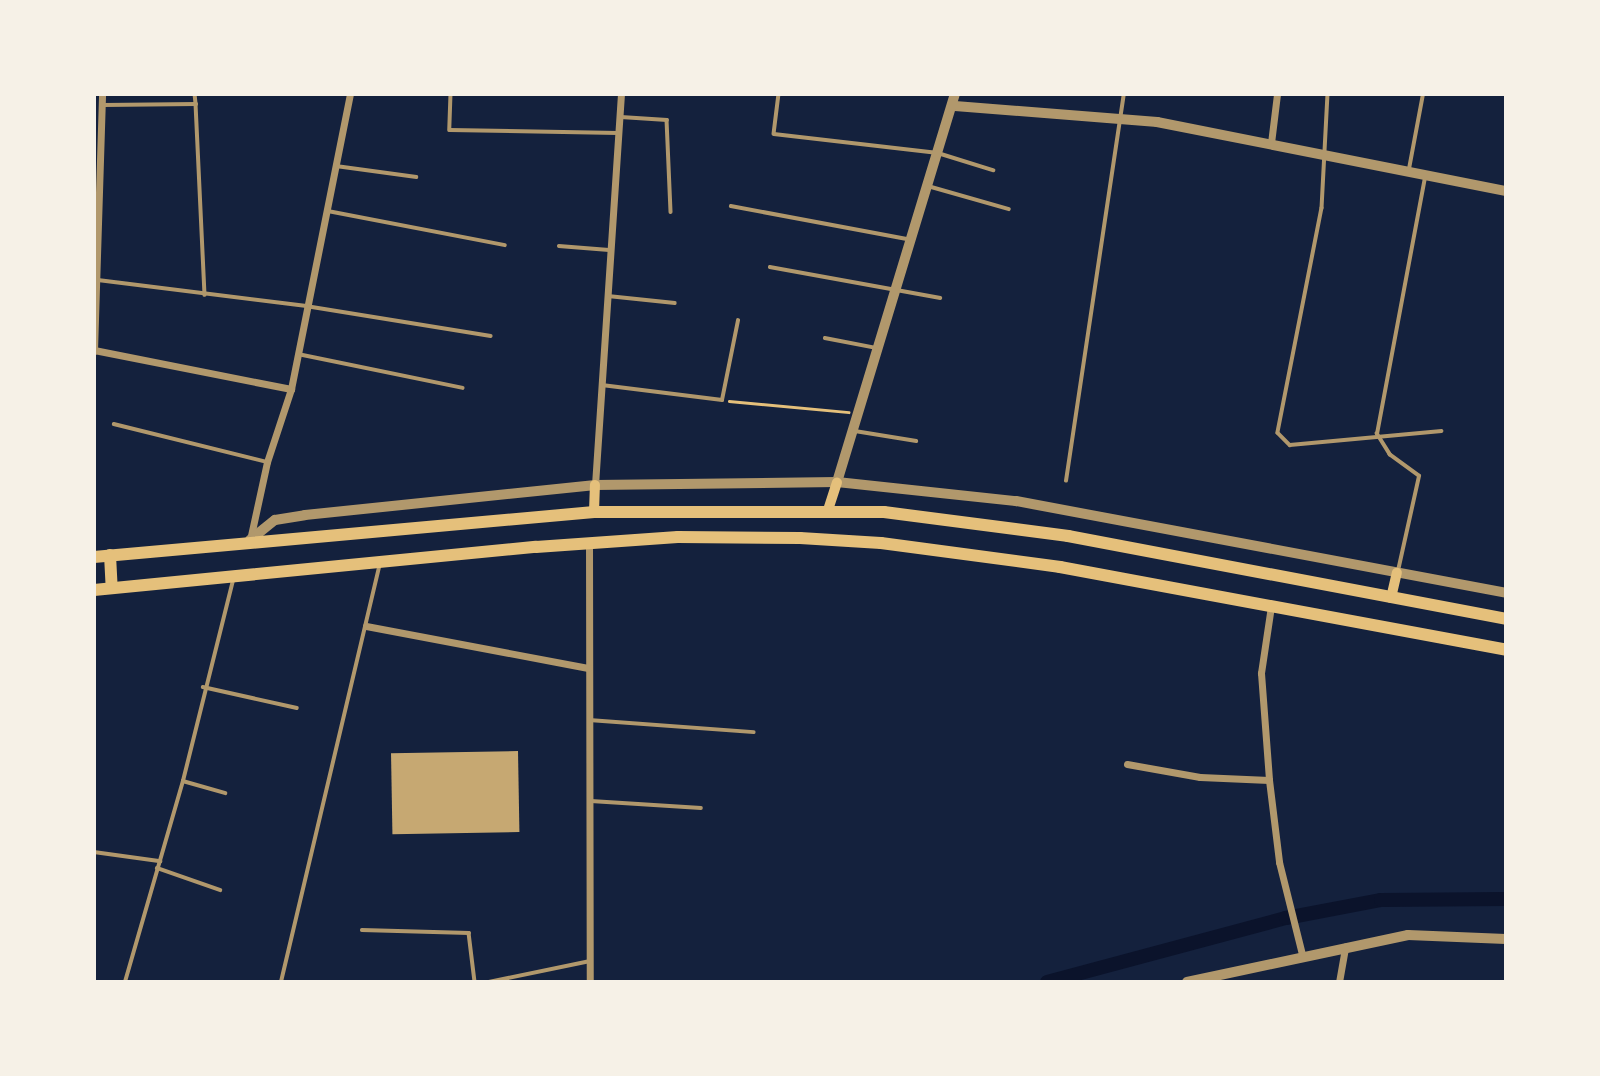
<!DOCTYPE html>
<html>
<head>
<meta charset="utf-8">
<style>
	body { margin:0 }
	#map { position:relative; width:1600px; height:1076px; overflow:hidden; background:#14213d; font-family:Manrope,sans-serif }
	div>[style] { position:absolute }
	.canal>* { height:14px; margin:-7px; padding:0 7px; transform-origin:7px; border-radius:7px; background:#0b132b }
	.building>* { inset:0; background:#c6a872; transform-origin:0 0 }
	.path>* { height:2.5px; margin:-1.25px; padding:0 1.25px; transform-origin:1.25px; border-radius:1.25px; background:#e5c07b }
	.service>* { height:3.5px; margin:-1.75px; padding:0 1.75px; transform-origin:1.75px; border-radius:1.75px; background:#b1986c }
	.minor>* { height:7px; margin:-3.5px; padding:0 3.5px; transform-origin:3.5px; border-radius:3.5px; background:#b1986c }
	.tertiary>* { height:10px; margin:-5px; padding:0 5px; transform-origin:5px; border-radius:5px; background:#b1986c }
	.secondary>* { height:10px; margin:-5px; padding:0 5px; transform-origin:5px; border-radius:5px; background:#e5c07b }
	.trunk>* { height:12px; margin:-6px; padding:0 6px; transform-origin:6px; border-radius:6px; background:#e5c07b }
	span { translate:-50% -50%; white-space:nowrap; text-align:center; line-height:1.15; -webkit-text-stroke:6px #f6f1e7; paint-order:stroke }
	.frame { position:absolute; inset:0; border:96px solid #f6f1e7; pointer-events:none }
</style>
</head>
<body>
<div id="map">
	<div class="canal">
		<div style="left:1047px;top:982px;width:247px;rotate:-15deg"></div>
		<div style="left:1286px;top:918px;width:97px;rotate:-10.7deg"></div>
		<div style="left:1381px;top:900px;width:125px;rotate:-0.5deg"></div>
	</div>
	<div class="building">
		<div style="left:518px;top:751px;width:81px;height:127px;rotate:89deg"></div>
	</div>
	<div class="path">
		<div style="left:729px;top:401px;width:120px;rotate:5.3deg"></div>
	</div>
	<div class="service">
		<div style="left:195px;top:94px;width:10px;rotate:84deg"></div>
		<div style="left:451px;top:94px;width:36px;rotate:92deg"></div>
		<div style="left:450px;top:130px;width:168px;rotate:1deg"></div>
		<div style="left:779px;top:94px;width:40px;rotate:97.1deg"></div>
		<div style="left:774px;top:134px;width:165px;rotate:6.6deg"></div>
		<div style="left:938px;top:153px;width:58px;rotate:17.2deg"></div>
		<div style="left:1328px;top:94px;width:114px;rotate:93deg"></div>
		<div style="left:1322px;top:208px;width:229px;rotate:101.1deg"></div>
		<div style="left:1278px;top:433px;width:17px;rotate:45deg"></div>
		<div style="left:1290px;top:445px;width:152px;rotate:-5.3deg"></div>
		<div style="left:104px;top:105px;width:92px;rotate:-0.6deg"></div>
		<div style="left:196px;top:104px;width:191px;rotate:87.3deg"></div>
		<div style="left:621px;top:117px;width:46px;rotate:3.7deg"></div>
		<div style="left:667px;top:120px;width:92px;rotate:87.5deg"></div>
		<div style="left:336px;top:166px;width:81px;rotate:7.8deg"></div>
		<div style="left:1409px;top:169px;width:76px;rotate:-79.4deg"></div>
		<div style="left:928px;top:186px;width:84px;rotate:15.9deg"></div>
		<div style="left:731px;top:206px;width:180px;rotate:10.6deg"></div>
		<div style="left:328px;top:211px;width:180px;rotate:10.9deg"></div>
		<div style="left:559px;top:246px;width:50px;rotate:4.6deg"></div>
		<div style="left:770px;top:267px;width:173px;rotate:10.3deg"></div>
		<div style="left:98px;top:280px;width:210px;rotate:7.1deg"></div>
		<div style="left:306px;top:306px;width:187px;rotate:9.2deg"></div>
		<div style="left:608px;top:296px;width:67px;rotate:6deg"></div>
		<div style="left:825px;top:338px;width:53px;rotate:10.9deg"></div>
		<div style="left:298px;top:354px;width:168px;rotate:11.6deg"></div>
		<div style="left:602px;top:385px;width:121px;rotate:7.1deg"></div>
		<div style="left:722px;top:400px;width:81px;rotate:-78.6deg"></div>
		<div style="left:114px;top:424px;width:158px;rotate:13.9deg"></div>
		<div style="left:855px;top:431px;width:62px;rotate:9.3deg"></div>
		<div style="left:1066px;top:481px;width:391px;rotate:-81.5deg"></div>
		<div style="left:1398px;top:571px;width:97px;rotate:-77.5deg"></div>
		<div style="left:1419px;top:476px;width:36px;rotate:-144deg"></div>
		<div style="left:1390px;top:455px;width:25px;rotate:-122deg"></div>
		<div style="left:1377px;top:434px;width:261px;rotate:-79.4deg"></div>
		<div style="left:203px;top:687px;width:96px;rotate:12.6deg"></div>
		<div style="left:589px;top:720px;width:165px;rotate:4.2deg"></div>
		<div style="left:183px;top:781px;width:44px;rotate:15.9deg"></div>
		<div style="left:591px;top:801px;width:110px;rotate:3.6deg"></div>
		<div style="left:94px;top:852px;width:67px;rotate:7.8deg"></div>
		<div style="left:157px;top:868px;width:67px;rotate:19.2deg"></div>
		<div style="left:362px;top:930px;width:107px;rotate:1.6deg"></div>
		<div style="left:469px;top:933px;width:49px;rotate:83deg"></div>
		<div style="left:125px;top:982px;width:209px;rotate:-73.9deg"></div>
		<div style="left:183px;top:781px;width:206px;rotate:-76deg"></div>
		<div style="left:281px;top:982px;width:430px;rotate:-76.7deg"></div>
		<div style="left:489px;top:982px;width:103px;rotate:-11.7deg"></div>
	</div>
	<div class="minor">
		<div style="left:1271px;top:143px;width:49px;rotate:-83deg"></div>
		<div style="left:94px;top:350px;width:201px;rotate:11.2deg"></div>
		<div style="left:94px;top:351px;width:257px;rotate:-88.2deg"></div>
		<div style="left:595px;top:485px;width:392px;rotate:-86.2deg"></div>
		<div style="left:250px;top:540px;width:80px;rotate:-77.7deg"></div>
		<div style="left:267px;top:462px;width:77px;rotate:-71.8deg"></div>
		<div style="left:291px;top:389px;width:301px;rotate:-78.7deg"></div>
		<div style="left:589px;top:543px;width:439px;rotate:89.9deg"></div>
		<div style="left:1271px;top:606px;width:68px;rotate:98.5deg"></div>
		<div style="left:1261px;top:673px;width:107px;rotate:85.7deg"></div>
		<div style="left:1269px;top:780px;width:83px;rotate:83deg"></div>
		<div style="left:1279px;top:862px;width:95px;rotate:76deg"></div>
		<div style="left:366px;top:626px;width:226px;rotate:10.7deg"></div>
		<div style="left:1127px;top:764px;width:74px;rotate:10.1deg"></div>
		<div style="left:1200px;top:777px;width:69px;rotate:2.5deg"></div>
		<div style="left:1339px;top:982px;width:36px;rotate:-80deg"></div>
	</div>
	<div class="tertiary">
		<div style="left:955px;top:106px;width:203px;rotate:4.5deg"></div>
		<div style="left:1157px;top:122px;width:356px;rotate:11.2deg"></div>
		<div style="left:837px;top:482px;width:406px;rotate:-73.1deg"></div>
		<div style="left:250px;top:540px;width:32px;rotate:-39deg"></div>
		<div style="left:275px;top:520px;width:30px;rotate:-9deg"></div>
		<div style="left:305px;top:515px;width:292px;rotate:-5.9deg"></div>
		<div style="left:595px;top:485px;width:242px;rotate:-0.7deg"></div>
		<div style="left:837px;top:482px;width:180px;rotate:6.1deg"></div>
		<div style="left:1016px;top:501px;width:499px;rotate:10.6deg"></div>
		<div style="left:1187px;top:982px;width:226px;rotate:-12deg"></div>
		<div style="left:1408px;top:935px;width:98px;rotate:2.3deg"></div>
	</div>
	<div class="secondary">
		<div style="left:828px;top:510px;width:29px;rotate:-72deg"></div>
		<div style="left:594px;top:512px;width:27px;rotate:-88deg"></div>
		<div style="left:1391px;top:598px;width:26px;rotate:-77deg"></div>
	</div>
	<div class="trunk">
		<div style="left:110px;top:555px;width:33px;rotate:87deg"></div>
		<div style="left:94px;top:557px;width:502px;rotate:-5.14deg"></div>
		<div style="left:594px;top:512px;width:290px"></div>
		<div style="left:884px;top:512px;width:186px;rotate:7.4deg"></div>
		<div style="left:1068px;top:536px;width:446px;rotate:10.7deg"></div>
		<div style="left:94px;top:590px;width:444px;rotate:-5.6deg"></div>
		<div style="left:536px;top:547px;width:142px;rotate:-4deg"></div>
		<div style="left:678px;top:537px;width:122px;rotate:0.5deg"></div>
		<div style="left:800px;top:538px;width:81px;rotate:3.5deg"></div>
		<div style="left:881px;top:543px;width:181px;rotate:7.6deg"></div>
		<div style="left:1060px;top:567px;width:454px;rotate:10.5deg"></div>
	</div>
	<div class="frame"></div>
</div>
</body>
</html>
